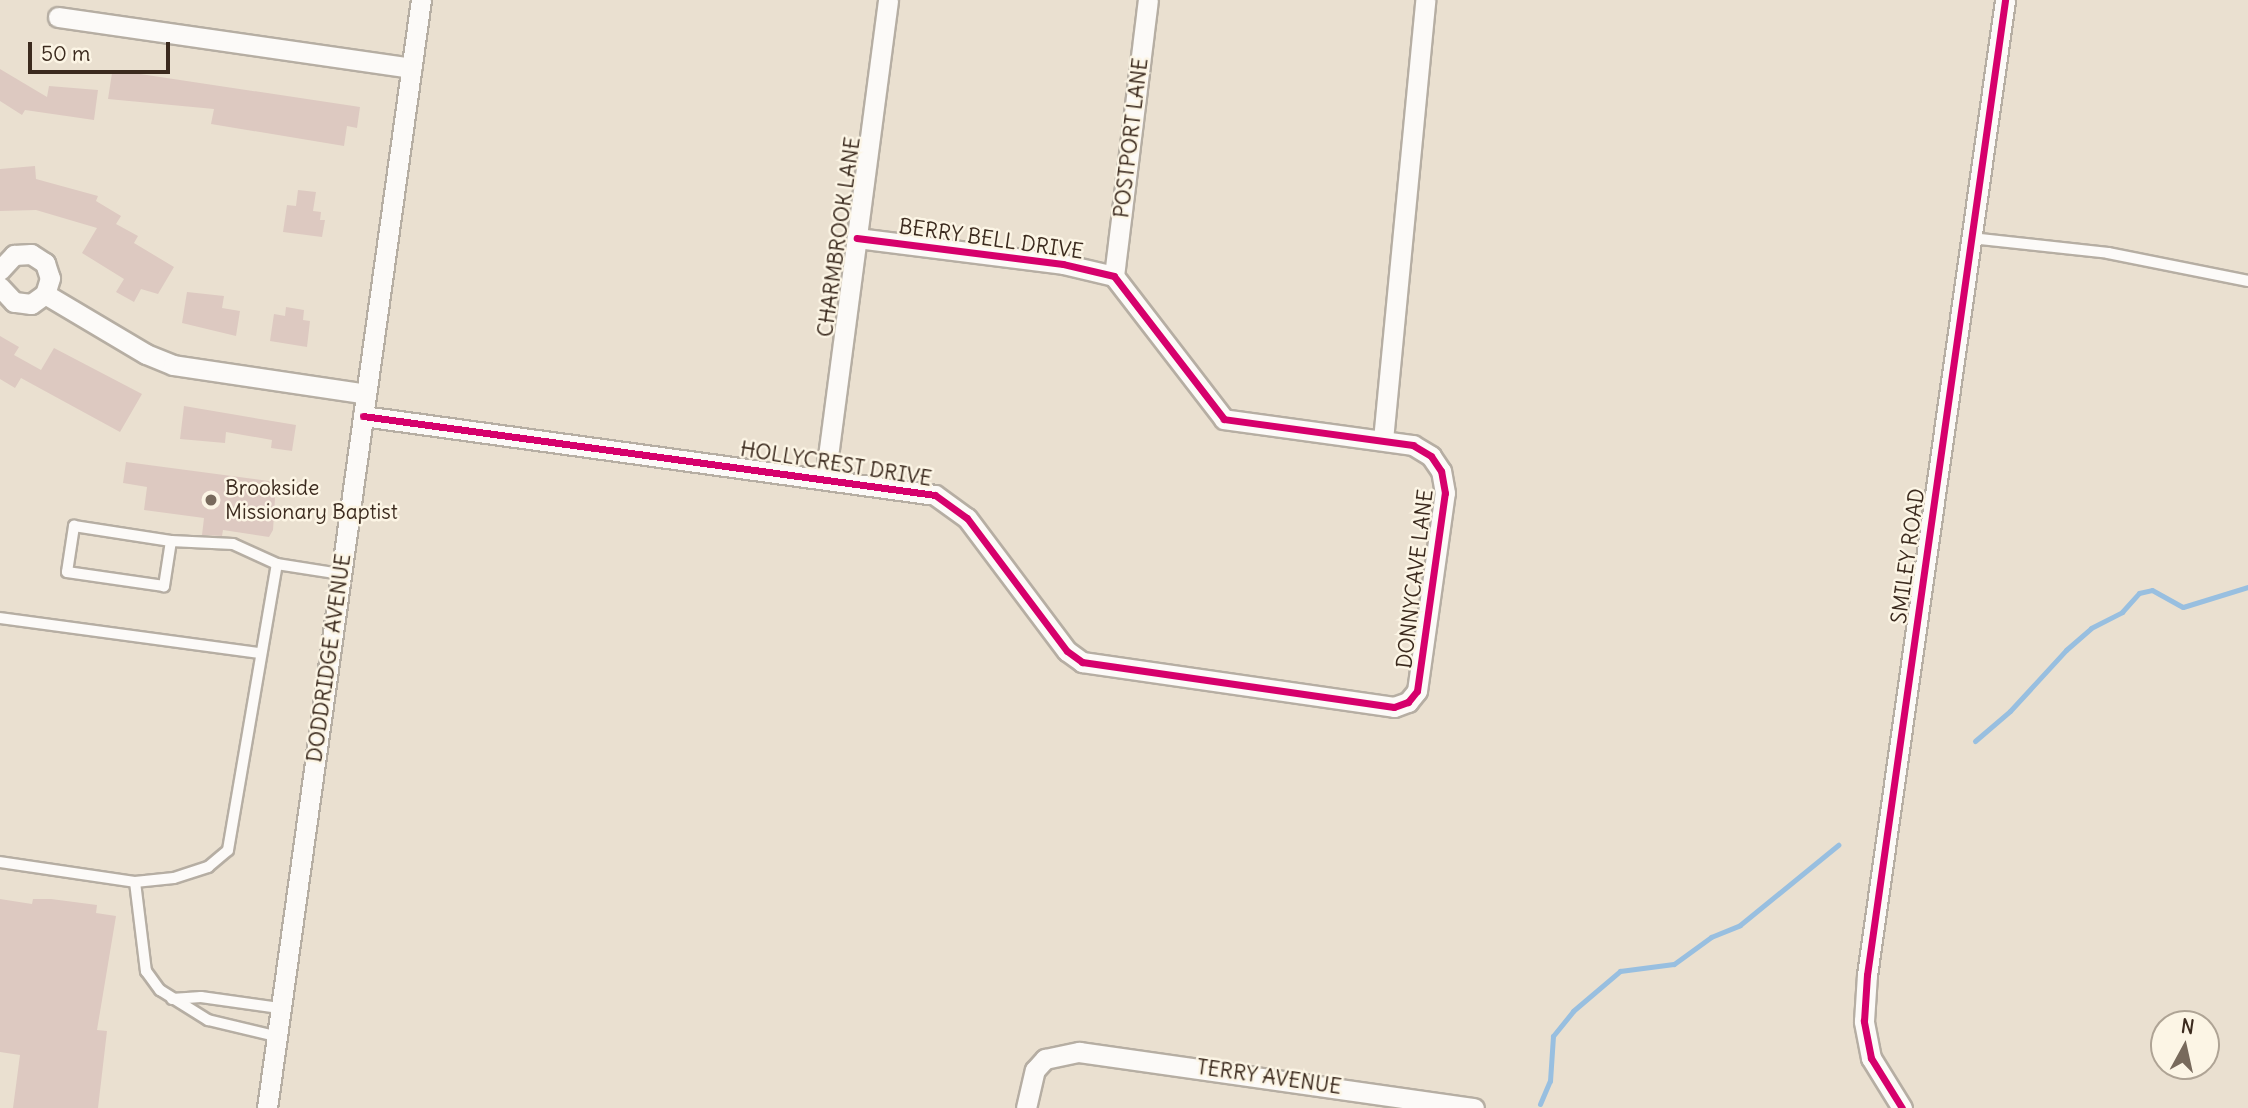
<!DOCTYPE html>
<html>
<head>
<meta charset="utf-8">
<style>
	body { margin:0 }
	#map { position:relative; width:2248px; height:1108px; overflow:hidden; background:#eae0d0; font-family:Delius,sans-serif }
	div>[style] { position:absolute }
	.stream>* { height:5px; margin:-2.5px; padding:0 2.5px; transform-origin:2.5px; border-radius:2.5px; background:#98bfe0 }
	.building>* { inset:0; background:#ddc9c1 }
	.roads { filter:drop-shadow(2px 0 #b6aea3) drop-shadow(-2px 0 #b6aea3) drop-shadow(0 2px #b6aea3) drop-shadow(0 -2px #b6aea3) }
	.lane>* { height:10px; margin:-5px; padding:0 5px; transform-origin:5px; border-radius:5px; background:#fcfaf8 }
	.street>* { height:19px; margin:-9.5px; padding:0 9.5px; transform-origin:9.5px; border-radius:9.5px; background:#fcfaf8 }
	.cycleway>* { height:7px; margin:-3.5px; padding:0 3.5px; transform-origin:3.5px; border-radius:3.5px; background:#d6006c }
	.dots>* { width:19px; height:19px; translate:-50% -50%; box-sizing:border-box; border:4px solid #fcf5e5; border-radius:50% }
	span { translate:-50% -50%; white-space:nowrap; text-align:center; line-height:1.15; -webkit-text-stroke:5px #fcf5e5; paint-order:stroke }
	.street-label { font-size:21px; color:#3b2a1e }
	.poi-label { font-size:21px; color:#3b2a1e }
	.left { translate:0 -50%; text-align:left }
	.north { position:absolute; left:2150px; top:1010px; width:70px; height:70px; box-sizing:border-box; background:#fcf5e5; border:2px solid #afa495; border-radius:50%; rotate:8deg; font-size:19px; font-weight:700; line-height:28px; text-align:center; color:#3b2a1e }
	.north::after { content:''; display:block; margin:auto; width:24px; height:32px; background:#786a5c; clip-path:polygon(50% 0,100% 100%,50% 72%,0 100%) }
	.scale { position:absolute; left:28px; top:42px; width:142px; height:32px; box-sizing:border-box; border:4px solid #3b2a1e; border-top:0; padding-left:9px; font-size:21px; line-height:24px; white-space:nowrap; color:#3b2a1e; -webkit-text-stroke:5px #fcf5e5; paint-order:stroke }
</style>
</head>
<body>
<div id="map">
	<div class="stream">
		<div style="left:1975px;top:741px;width:46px;rotate:-40.6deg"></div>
		<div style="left:2010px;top:711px;width:83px;rotate:-47.4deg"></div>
		<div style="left:2066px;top:650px;width:33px;rotate:-41deg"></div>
		<div style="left:2091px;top:628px;width:35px;rotate:-27deg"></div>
		<div style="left:2122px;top:612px;width:25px;rotate:-48deg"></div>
		<div style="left:2139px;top:593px;width:13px;rotate:-13deg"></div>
		<div style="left:2152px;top:590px;width:35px;rotate:29deg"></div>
		<div style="left:2183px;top:607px;width:68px;rotate:-17.1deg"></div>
		<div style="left:1540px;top:1104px;width:25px;rotate:-67deg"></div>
		<div style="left:1550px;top:1081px;width:45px;rotate:-86.2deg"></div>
		<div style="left:1553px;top:1036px;width:32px;rotate:-51deg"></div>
		<div style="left:1573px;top:1011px;width:62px;rotate:-40.4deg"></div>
		<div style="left:1620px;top:971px;width:54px;rotate:-7.4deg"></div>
		<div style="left:1674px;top:964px;width:46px;rotate:-36.1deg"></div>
		<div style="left:1711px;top:937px;width:31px;rotate:-22deg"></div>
		<div style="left:1740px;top:925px;width:127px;rotate:-39.2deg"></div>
	</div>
	<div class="building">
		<div style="clip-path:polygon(0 69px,47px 97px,49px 86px,98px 90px,94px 120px,25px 110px,22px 115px,0 101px)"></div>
		<div style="clip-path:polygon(127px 72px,360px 107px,357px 128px,347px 126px,344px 146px,211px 124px,214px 109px,108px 99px,112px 73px)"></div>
		<div style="clip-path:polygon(35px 166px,36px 179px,98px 196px,96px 201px,121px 216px,116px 224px,138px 236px,134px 243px,174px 267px,158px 294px,141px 289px,134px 302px,116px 292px,124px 279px,82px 253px,97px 228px,36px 210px,0 211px,0 169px)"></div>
		<div style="clip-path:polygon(298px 190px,316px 192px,313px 211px,321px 212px,320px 220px,325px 220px,322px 237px,283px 232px,287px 205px,296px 206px)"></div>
		<div style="clip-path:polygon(187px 292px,224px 296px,222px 308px,240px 311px,236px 336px,182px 323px)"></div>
		<div style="clip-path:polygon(286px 307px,304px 310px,303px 320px,310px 321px,307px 347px,270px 341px,274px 314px,285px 316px)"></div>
		<div style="clip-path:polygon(0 336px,19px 347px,14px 355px,41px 370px,54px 348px,142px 394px,120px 432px,21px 378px,15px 388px,0 379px)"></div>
		<div style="clip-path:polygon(184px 406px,296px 425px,292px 451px,271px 448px,272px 440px,226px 432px,225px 443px,180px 439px)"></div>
		<div style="clip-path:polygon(126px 462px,276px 482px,273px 530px,269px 537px,223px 530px,222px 536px,202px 535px,204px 518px,144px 510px,147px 487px,123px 483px)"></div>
		<div style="clip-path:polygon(0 899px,32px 904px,33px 899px,51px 899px,97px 905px,96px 913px,116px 916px,97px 1030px,107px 1031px,98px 1108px,13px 1108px,20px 1055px,0 1052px)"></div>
	</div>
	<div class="roads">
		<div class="lane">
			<div style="left:1971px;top:238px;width:138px;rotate:6.2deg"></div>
			<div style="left:2108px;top:253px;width:143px;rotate:11.3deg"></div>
			<div style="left:171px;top:541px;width:46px;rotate:98.8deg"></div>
			<div style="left:164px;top:586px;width:98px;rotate:-171.8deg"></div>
			<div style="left:67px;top:572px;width:47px;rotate:-81.3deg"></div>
			<div style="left:74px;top:526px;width:98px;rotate:8.8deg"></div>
			<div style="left:171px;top:541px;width:62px;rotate:2.8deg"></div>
			<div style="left:233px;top:544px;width:48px;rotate:24.4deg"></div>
			<div style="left:0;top:618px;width:261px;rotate:7.7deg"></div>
			<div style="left:0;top:862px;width:136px;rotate:8.4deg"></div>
			<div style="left:135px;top:882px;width:90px;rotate:83deg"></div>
			<div style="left:146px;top:971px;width:24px;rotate:54deg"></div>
			<div style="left:160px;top:990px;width:57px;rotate:32deg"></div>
			<div style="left:208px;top:1020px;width:69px;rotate:13.4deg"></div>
			<div style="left:135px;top:882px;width:39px;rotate:-6deg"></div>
			<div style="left:174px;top:878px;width:36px;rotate:-18deg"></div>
			<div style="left:208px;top:867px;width:26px;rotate:-40deg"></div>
			<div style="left:228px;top:850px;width:290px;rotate:-80.3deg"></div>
			<div style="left:277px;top:564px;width:65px;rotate:8.9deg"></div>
			<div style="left:172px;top:999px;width:29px;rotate:-4deg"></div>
			<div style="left:201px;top:997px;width:79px;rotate:8deg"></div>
		</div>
		<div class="street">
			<div style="left:58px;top:17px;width:357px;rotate:8.2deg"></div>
			<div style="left:0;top:270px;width:21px;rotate:-47deg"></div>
			<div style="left:14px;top:255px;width:17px;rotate:-3deg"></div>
			<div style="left:31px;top:254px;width:17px;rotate:33deg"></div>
			<div style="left:45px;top:263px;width:16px;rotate:72deg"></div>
			<div style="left:50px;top:278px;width:17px;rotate:107deg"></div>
			<div style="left:45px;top:294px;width:17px;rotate:144deg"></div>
			<div style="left:31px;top:304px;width:17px;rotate:-173deg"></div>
			<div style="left:14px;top:302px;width:21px;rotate:-133deg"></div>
			<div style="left:1114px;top:276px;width:278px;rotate:-83deg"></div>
			<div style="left:45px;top:294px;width:117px;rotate:30.7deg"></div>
			<div style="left:146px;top:354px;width:29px;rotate:22deg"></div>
			<div style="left:173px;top:365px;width:195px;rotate:8.5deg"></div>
			<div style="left:363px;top:416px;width:577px;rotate:7.86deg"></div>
			<div style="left:935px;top:495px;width:39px;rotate:36deg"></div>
			<div style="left:967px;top:518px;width:166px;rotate:53.1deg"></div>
			<div style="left:1067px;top:651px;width:19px;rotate:36deg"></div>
			<div style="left:1082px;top:662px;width:315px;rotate:8.2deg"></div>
			<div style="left:1394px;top:707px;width:15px;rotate:-20deg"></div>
			<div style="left:1408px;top:702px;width:14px;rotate:-51deg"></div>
			<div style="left:1417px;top:691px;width:200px;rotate:-82deg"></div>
			<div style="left:1445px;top:493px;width:22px;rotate:-100deg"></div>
			<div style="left:1441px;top:471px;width:18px;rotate:-124deg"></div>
			<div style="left:1431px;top:456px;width:21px;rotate:-149deg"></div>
			<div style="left:1413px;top:445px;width:191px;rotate:-172.2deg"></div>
			<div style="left:1224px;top:419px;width:180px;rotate:-127.6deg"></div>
			<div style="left:1114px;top:276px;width:52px;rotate:-166.8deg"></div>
			<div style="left:1063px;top:264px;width:208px;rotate:-172.8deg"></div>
			<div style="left:1383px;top:440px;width:442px;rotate:-84.5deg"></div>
			<div style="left:825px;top:479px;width:483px;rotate:-82.5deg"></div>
			<div style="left:267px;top:1108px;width:1119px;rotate:-82.09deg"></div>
			<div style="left:1026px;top:1108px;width:39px;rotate:-77deg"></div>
			<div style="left:1035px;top:1070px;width:15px;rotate:-48deg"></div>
			<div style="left:1045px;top:1059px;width:35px;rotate:-12deg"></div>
			<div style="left:1079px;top:1052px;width:399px;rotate:8.1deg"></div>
			<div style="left:1902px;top:1108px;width:59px;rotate:-121.8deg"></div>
			<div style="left:1871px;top:1058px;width:38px;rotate:-101deg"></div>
			<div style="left:1864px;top:1021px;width:46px;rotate:-86.3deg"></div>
			<div style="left:1867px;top:975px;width:985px;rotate:-81.94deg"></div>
		</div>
	</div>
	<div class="cycleway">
		<div style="left:363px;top:416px;width:577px;rotate:7.86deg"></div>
		<div style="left:935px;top:495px;width:39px;rotate:36deg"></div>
		<div style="left:967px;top:518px;width:166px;rotate:53.1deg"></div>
		<div style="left:1067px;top:651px;width:19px;rotate:36deg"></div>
		<div style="left:1082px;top:662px;width:315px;rotate:8.2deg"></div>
		<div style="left:1394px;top:707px;width:15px;rotate:-20deg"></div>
		<div style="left:1408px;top:702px;width:14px;rotate:-51deg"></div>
		<div style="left:1417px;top:691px;width:200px;rotate:-82deg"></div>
		<div style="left:1445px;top:493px;width:22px;rotate:-100deg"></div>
		<div style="left:1441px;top:471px;width:18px;rotate:-124deg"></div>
		<div style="left:1431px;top:456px;width:21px;rotate:-149deg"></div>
		<div style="left:1413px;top:445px;width:191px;rotate:-172.2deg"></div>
		<div style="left:1224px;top:419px;width:180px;rotate:-127.6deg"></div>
		<div style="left:1114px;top:276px;width:52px;rotate:-166.8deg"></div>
		<div style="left:1063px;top:264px;width:208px;rotate:-172.8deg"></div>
		<div style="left:1902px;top:1108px;width:59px;rotate:-121.8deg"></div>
		<div style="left:1871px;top:1058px;width:38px;rotate:-101deg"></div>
		<div style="left:1864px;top:1021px;width:46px;rotate:-86.3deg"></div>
		<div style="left:1867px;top:975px;width:985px;rotate:-81.94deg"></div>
	</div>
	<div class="dots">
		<div style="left:211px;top:500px;background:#786a5c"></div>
	</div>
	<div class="street-label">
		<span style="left:1131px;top:138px;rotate:-83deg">POSTPORT LANE</span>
		<span style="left:839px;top:237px;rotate:-82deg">CHARMBROOK LANE</span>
		<span style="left:991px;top:239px;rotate:8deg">BERRY BELL DRIVE</span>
		<span style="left:836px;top:464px;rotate:9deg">HOLLYCREST DRIVE</span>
		<span style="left:1908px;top:556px;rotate:-82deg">SMILEY ROAD</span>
		<span style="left:1415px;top:579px;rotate:-83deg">DONNYCAVE LANE</span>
		<span style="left:329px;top:658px;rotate:-82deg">DODDRIDGE AVENUE</span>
		<span style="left:1269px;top:1077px;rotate:8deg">TERRY AVENUE</span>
	</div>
	<div class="poi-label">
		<span class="left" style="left:225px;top:500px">Brookside<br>Missionary Baptist</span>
	</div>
	<div class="north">N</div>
	<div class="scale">50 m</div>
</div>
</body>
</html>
